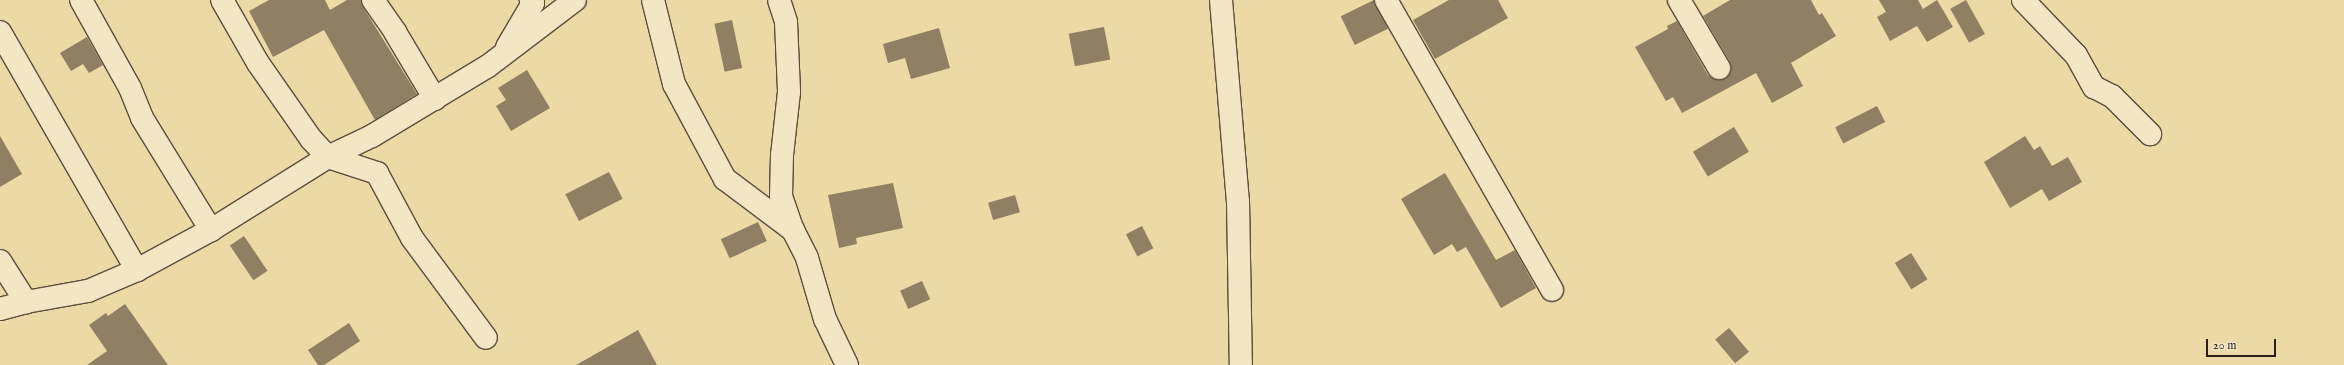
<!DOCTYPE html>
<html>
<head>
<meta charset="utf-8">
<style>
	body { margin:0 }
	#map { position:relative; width:2344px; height:365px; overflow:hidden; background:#ebd9a6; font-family:"IM FELL English",serif }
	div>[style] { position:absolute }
	.building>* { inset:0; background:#8f8063; transform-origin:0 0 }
	.roads { filter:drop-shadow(1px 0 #5c4e3d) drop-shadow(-1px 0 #5c4e3d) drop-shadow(0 1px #5c4e3d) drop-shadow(0 -1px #5c4e3d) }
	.street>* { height:22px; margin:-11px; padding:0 11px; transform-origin:11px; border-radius:11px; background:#f2e6c5 }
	span { translate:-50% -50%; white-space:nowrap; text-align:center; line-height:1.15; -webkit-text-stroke:3px #f2e6c5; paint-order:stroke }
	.scale { position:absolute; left:2206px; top:339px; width:70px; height:18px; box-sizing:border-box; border:2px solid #2c1f1a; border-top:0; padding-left:5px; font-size:12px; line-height:14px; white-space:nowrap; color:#2c1f1a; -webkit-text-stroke:3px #f2e6c5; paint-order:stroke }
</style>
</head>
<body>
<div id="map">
	<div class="building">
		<div style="clip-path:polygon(269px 0,325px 0,330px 10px,347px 0,361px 0,363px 7px,417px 94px,375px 120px,324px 30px,273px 57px,249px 11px)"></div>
		<div style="left:1374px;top:0;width:32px;height:37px;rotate:64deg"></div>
		<div style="clip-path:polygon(1449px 0,1498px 0,1508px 18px,1435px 59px,1413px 20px)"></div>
		<div style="clip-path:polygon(1730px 0,1811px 0,1819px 15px,1822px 13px,1836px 36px,1791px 63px,1803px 86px,1772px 103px,1756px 73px,1682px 113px,1673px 97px,1666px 101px,1635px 47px,1668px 29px,1667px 26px,1677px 21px,1708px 75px,1719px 80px,1725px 79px,1730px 74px,1730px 62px,1703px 16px)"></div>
		<div style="clip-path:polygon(1879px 0,1918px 0,1923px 9px,1937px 0,1953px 27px,1927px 42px,1917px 26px,1890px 41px,1877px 17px,1886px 12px)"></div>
		<div style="left:1966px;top:0;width:39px;height:18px;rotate:61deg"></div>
		<div style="left:732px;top:20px;width:49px;height:18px;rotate:78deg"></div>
		<div style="left:1104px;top:27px;width:33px;height:36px;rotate:79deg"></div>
		<div style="clip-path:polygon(939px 28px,950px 68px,911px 79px,905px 58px,888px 63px,883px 44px)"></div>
		<div style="clip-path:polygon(87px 37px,103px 65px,89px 73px,83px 64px,71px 71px,60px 53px)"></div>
		<div style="clip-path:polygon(527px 70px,550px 108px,511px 131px,496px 106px,506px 100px,498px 88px)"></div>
		<div style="left:1877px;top:106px;width:18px;height:47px;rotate:63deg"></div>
		<div style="left:1734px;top:127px;width:29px;height:48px;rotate:59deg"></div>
		<div style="clip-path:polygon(0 136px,22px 174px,0 187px)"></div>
		<div style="clip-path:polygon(2025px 136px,2034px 150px,2040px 146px,2052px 166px,2068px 157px,2082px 182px,2049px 201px,2042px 189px,2010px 208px,1984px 162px)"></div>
		<div style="left:609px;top:172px;width:30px;height:49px;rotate:63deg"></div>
		<div style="clip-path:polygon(1445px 173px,1496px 260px,1515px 250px,1536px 288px,1501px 308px,1466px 247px,1457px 252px,1452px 244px,1434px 255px,1401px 199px)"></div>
		<div style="clip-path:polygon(893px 183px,903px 228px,856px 238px,857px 244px,839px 248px,828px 195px)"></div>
		<div style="left:1015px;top:195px;width:18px;height:28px;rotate:74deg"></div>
		<div style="left:758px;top:222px;width:21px;height:41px;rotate:65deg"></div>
		<div style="left:1142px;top:226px;width:25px;height:18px;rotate:63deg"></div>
		<div style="left:244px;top:236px;width:42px;height:17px;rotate:56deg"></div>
		<div style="left:1911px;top:253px;width:31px;height:19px;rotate:58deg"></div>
		<div style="left:922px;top:281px;width:20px;height:24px;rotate:66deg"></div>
		<div style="clip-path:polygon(125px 304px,168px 365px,87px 365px,107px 351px,89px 325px,106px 313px,108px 316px)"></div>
		<div style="clip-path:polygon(349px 323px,360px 341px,324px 365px,318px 365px,308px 350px)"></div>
		<div style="left:1729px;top:328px;width:31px;height:18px;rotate:50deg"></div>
		<div style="clip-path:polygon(638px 330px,657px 365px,576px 365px)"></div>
	</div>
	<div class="roads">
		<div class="street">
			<div style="left:81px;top:0;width:101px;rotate:60.9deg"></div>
			<div style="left:130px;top:88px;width:32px;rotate:68deg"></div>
			<div style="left:142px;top:118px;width:132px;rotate:58.4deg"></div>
			<div style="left:222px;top:0;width:73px;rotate:60.3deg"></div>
			<div style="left:258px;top:63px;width:93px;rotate:55.1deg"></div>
			<div style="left:311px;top:139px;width:25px;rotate:47deg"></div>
			<div style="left:328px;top:157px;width:52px;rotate:18.1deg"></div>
			<div style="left:377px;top:173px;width:74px;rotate:61.7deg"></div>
			<div style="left:412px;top:238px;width:124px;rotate:53.5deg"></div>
			<div style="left:373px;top:0;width:39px;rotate:55deg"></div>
			<div style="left:395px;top:32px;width:78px;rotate:59.2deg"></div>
			<div style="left:653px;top:0;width:87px;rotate:76deg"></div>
			<div style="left:674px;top:84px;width:108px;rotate:61.8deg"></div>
			<div style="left:725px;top:179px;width:85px;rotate:36.9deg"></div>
			<div style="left:779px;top:0;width:23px;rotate:72deg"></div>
			<div style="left:786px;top:22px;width:70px;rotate:87.5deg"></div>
			<div style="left:789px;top:92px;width:63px;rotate:96.3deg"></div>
			<div style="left:782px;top:155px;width:41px;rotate:91.4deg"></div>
			<div style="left:781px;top:196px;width:36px;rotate:71deg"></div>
			<div style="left:793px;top:230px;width:31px;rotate:63deg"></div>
			<div style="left:807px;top:258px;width:64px;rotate:73.6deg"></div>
			<div style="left:825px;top:319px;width:51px;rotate:64.4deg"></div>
			<div style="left:1221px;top:0;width:202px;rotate:85.2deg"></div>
			<div style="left:1238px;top:201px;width:164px;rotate:89deg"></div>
			<div style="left:1386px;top:0;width:334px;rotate:60.2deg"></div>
			<div style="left:1679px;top:0;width:79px;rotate:59.5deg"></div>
			<div style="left:2023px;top:0;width:76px;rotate:46.1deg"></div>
			<div style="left:2076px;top:55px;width:37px;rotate:61deg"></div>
			<div style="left:2094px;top:87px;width:20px;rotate:27deg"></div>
			<div style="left:2112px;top:96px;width:54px;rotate:45deg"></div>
			<div style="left:0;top:32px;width:275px;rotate:60.1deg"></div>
			<div style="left:507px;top:47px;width:51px;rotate:-59.4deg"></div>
			<div style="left:533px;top:3px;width:4px;rotate:-124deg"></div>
			<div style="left:0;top:261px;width:49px;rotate:57.6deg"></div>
			<div style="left:0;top:309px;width:27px;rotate:-15deg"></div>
			<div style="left:26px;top:302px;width:63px;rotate:-10.1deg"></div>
			<div style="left:88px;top:291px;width:53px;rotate:-23.2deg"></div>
			<div style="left:137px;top:270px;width:84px;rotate:-28.4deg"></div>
			<div style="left:211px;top:230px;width:138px;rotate:-32deg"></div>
			<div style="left:328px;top:157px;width:49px;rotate:-25.5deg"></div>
			<div style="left:372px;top:136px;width:135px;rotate:-31.1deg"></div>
			<div style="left:488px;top:66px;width:109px;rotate:-37.2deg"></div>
		</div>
	</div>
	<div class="scale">20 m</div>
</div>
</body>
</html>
